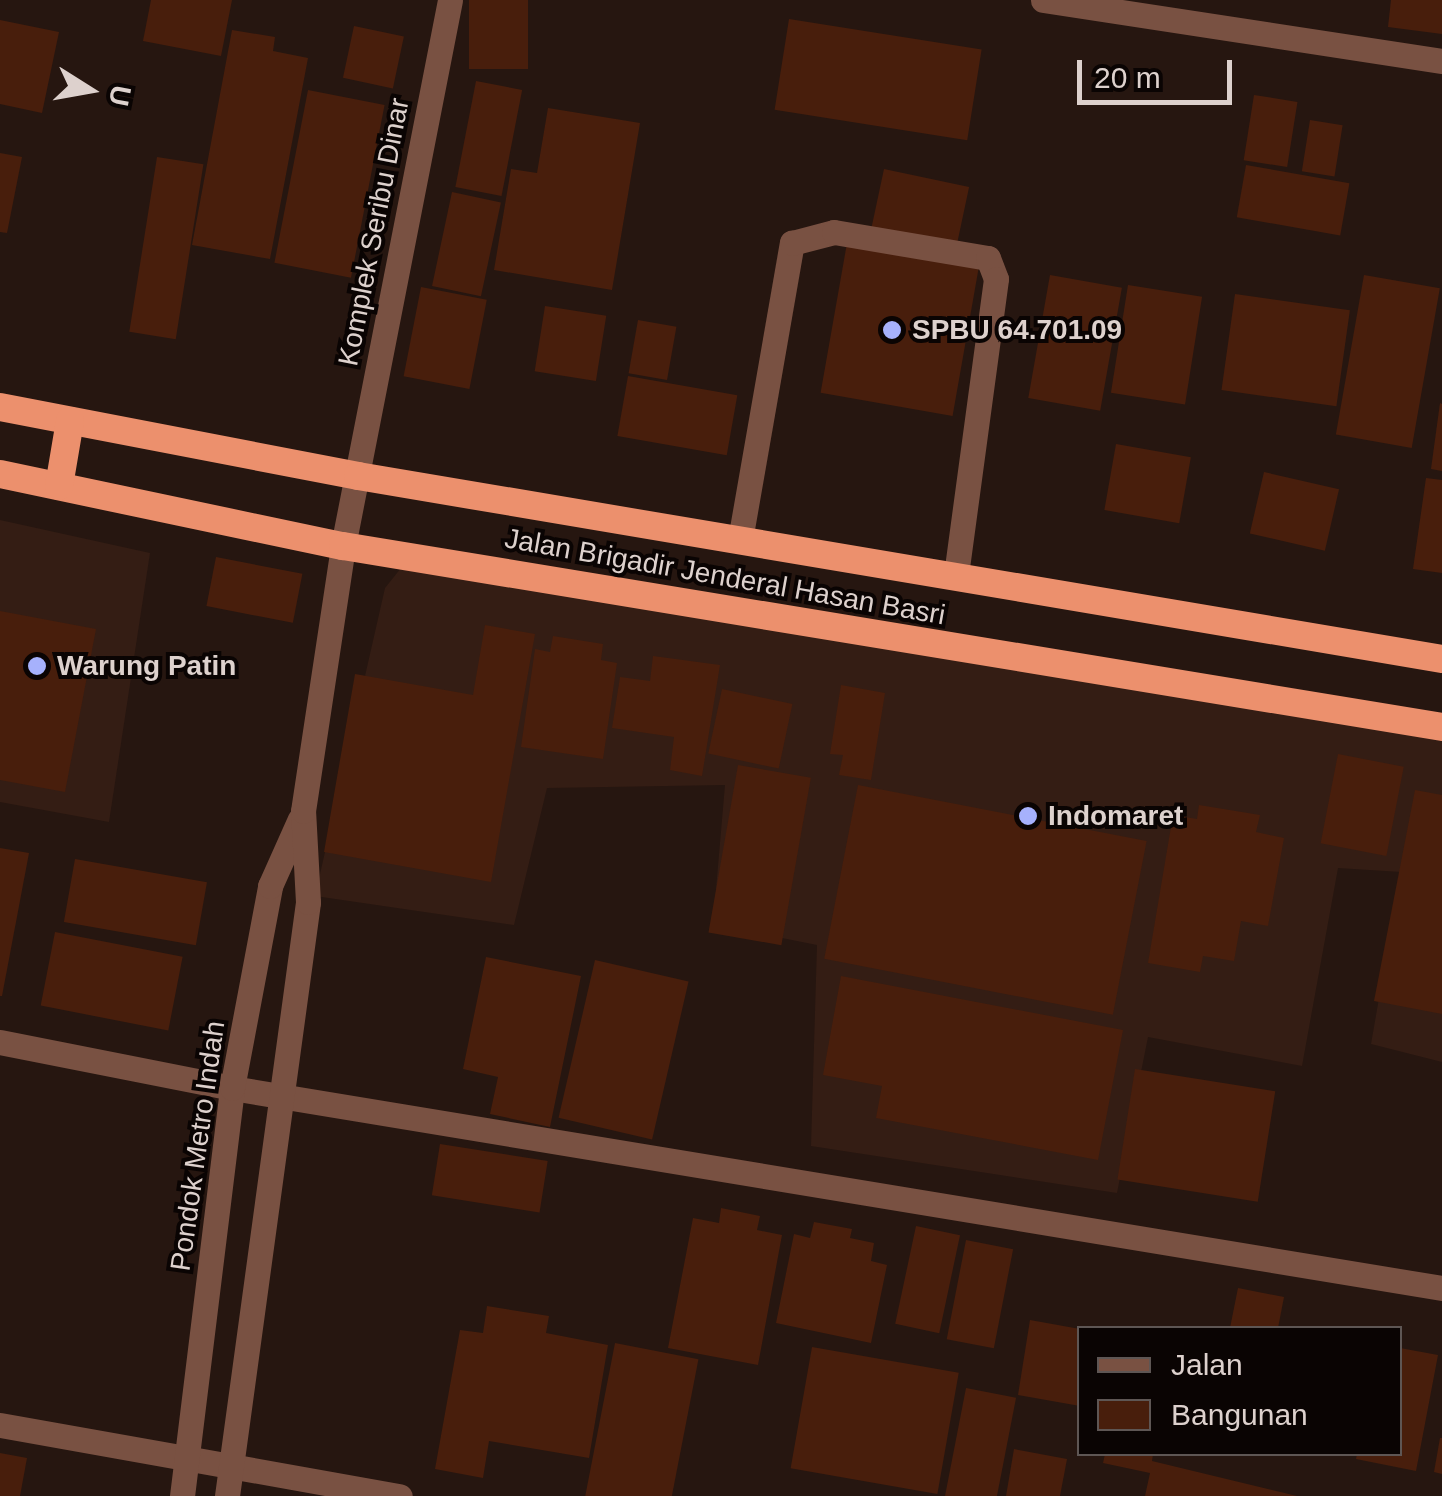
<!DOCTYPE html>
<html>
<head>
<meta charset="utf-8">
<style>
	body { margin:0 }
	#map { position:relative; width:1442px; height:1496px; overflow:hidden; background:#261610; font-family:Arial,sans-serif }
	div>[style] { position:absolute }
	.built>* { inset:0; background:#341d14 }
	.building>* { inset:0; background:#481e0c; transform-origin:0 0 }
	.service>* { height:25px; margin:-12.5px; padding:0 12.5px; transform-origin:12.5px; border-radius:12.5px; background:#795142 }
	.minor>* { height:25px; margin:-12.5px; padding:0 12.5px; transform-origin:12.5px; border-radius:12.5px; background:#795142 }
	.trunk>* { height:28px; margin:-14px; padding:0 14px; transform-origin:14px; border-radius:14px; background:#ec906d }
	.dots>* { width:28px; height:28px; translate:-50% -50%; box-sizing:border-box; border:5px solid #0a0403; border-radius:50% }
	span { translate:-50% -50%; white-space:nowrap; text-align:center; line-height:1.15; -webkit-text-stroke:8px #0a0403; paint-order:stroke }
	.street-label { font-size:28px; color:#ddd1cd }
	.poi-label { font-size:28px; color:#ddd1cd; font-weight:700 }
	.left { translate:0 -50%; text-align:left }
	.legend { position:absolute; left:1077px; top:1326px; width:325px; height:130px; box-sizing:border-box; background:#0a0403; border:2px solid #5e5654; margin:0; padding:12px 18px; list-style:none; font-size:30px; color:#ddd1cd }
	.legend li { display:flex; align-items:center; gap:20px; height:50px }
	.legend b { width:50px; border:2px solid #5e5654 }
	.north { position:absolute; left:40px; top:40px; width:100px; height:100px; -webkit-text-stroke:8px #0a0403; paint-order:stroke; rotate:101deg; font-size:28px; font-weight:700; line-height:40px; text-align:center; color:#ddd1cd }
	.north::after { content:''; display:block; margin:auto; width:35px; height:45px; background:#ddd1cd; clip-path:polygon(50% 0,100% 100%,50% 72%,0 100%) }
	.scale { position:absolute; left:1077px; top:60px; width:155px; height:45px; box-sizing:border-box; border:5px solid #ddd1cd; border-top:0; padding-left:12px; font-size:30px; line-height:35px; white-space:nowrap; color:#ddd1cd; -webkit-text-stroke:8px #0a0403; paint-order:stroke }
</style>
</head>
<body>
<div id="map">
	<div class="built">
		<div style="clip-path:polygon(0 520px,150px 553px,109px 822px,0 802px)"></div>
		<div style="clip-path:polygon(409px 558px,1442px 741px,1442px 1062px,1371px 1044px,1401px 872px,1338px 868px,1302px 1066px,1148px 1037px,1117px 1193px,811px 1146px,817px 945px,713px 924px,725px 785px,547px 788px,514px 925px,315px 896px,385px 588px)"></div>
	</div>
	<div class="building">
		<div style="clip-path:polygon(151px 0,232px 0,221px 56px,143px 41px)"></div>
		<div style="left:469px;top:0;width:59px;height:69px"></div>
		<div style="clip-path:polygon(1391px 0,1442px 0,1442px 34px,1388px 27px)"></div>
		<div style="left:789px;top:19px;width:195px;height:92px;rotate:9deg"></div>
		<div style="clip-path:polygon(0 20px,59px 32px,42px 113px,0 104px)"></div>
		<div style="left:354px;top:26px;width:51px;height:53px;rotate:12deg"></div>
		<div style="clip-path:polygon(232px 30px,275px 37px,273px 51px,308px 58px,270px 259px,192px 245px)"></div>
		<div style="left:476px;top:81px;width:47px;height:108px;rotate:11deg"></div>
		<div style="left:308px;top:90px;width:78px;height:176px;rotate:11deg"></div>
		<div style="left:1254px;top:95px;width:44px;height:66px;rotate:9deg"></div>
		<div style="clip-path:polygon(548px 108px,640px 123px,612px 290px,494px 270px,511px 169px,537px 173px)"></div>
		<div style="left:1310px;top:120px;width:33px;height:52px;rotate:9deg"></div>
		<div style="clip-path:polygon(0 153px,22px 157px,7px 233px,0 232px)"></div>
		<div style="left:157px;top:157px;width:47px;height:177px;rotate:9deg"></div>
		<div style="left:1246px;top:165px;width:105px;height:53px;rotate:10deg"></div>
		<div style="left:884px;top:169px;width:87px;height:63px;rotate:12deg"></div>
		<div style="left:452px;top:192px;width:50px;height:96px;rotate:12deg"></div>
		<div style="left:847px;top:243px;width:134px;height:152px;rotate:10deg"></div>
		<div style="left:1050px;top:275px;width:73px;height:125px;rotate:10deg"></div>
		<div style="left:1364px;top:275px;width:77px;height:162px;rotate:10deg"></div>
		<div style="left:1128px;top:285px;width:75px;height:109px;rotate:9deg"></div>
		<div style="left:421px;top:287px;width:67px;height:91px;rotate:11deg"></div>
		<div style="left:1235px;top:294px;width:116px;height:97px;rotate:8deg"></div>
		<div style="left:545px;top:306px;width:62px;height:66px;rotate:9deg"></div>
		<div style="left:638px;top:320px;width:39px;height:54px;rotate:10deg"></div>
		<div style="left:628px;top:376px;width:111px;height:61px;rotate:10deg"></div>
		<div style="clip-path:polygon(1440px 403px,1442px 404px,1442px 471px,1431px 469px)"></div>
		<div style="left:1116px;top:444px;width:76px;height:67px;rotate:10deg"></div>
		<div style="left:1264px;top:472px;width:77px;height:63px;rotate:13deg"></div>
		<div style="clip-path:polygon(1426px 478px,1442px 480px,1442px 573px,1413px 569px)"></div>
		<div style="left:216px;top:557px;width:88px;height:50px;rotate:11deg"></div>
		<div style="clip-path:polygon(0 611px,96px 629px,65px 792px,0 780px)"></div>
		<div style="clip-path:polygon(485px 625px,535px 634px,491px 882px,324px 852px,355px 674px,473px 695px)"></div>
		<div style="clip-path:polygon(553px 636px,603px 644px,601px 660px,617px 663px,603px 759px,521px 747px,535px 649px,550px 652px)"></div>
		<div style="clip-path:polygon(653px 656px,720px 665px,702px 776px,670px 770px,674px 737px,612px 728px,620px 677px,650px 681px)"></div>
		<div style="clip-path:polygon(841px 685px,885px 693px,871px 780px,839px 775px,843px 755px,830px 754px)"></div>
		<div style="left:722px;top:689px;width:72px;height:66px;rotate:12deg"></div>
		<div style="left:1338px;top:754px;width:67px;height:91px;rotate:11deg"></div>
		<div style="left:738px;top:765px;width:74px;height:170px;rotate:10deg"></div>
		<div style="left:858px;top:785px;width:294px;height:177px;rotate:11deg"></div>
		<div style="clip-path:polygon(1415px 790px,1442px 795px,1442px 1014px,1374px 1001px)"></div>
		<div style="clip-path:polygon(1199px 805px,1260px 815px,1256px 832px,1284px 838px,1268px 926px,1241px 921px,1234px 961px,1203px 956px,1200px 972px,1148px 963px,1173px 815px,1197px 819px)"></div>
		<div style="clip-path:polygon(0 848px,29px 853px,2px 996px,0 996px)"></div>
		<div style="left:75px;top:859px;width:134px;height:64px;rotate:10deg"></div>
		<div style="left:55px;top:932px;width:130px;height:75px;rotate:11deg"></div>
		<div style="clip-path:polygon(486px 957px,581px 976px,550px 1127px,490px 1114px,498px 1077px,463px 1069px)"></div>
		<div style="left:595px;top:960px;width:96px;height:162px;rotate:13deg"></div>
		<div style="clip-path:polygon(841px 976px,1123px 1030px,1098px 1160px,876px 1118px,882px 1086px,823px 1075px)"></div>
		<div style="left:1135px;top:1069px;width:142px;height:112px;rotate:9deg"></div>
		<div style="left:440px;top:1144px;width:109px;height:52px;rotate:9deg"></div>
		<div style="clip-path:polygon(721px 1208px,760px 1216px,757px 1230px,782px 1235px,758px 1365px,668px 1348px,693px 1218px,719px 1223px)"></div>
		<div style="clip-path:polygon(814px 1222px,852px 1229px,850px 1238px,874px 1243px,871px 1261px,887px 1265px,871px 1343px,776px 1323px,794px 1234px,810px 1238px)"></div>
		<div style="left:916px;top:1226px;width:45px;height:100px;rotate:12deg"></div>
		<div style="left:966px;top:1240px;width:48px;height:101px;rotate:11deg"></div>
		<div style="clip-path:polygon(1238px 1288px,1284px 1297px,1278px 1328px,1230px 1328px)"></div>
		<div style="clip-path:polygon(487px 1306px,549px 1316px,546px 1333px,608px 1345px,589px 1458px,489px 1441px,483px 1478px,435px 1469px,460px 1330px,483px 1333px)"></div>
		<div style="clip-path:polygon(1030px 1320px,1080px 1329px,1080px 1406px,1018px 1395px)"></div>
		<div style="left:615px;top:1343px;width:85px;height:156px;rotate:11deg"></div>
		<div style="left:812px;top:1347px;width:149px;height:123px;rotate:10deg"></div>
		<div style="clip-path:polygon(1400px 1348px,1438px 1355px,1416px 1471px,1356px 1459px,1357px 1454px,1400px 1454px)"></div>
		<div style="left:966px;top:1388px;width:51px;height:110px;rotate:11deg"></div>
		<div style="clip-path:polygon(1440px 1438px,1442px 1438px,1442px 1474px,1434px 1472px)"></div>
		<div style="clip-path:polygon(1014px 1449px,1067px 1459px,1060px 1496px,1006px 1496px)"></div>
		<div style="clip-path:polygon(0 1453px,27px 1458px,20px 1496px,0 1496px)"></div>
		<div style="clip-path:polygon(1105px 1454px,1153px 1454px,1152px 1461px,1297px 1496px,1145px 1496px,1150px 1473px,1103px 1463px)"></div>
	</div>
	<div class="service">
		<div style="left:740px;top:540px;width:302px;rotate:-80.1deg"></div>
		<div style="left:792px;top:243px;width:43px;rotate:-14.7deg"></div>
		<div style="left:834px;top:232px;width:156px;rotate:9.6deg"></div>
		<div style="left:988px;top:258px;width:22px;rotate:69deg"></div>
		<div style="left:996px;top:279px;width:299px;rotate:97.7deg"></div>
	</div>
	<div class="minor">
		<div style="left:1043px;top:0;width:404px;rotate:8.7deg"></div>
		<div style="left:0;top:1042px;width:237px;rotate:11.2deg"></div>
		<div style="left:232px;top:1088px;width:1226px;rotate:9.39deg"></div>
		<div style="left:0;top:1425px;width:406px;rotate:10.1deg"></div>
		<div style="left:182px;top:1496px;width:411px;rotate:-83deg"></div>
		<div style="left:232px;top:1088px;width:206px;rotate:-79.3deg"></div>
		<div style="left:270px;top:886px;width:73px;rotate:-65.9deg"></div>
		<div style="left:227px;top:1496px;width:599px;rotate:-82.23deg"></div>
		<div style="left:308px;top:902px;width:91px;rotate:-93.1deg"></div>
		<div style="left:303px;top:811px;width:268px;rotate:-81.4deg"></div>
		<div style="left:343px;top:546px;width:556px;rotate:-78.91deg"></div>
	</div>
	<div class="trunk">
		<div style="left:0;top:407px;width:365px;rotate:10.9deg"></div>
		<div style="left:358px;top:476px;width:1099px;rotate:9.58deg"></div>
		<div style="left:0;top:474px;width:350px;rotate:11.9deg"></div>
		<div style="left:343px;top:546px;width:1114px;rotate:9.35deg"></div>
		<div style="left:59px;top:486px;width:66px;rotate:-80.4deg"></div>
	</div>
	<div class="dots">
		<div style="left:892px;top:330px;background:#a6b1fc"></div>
		<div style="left:37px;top:666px;background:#a6b1fc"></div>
		<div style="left:1028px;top:816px;background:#a6b1fc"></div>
	</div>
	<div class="street-label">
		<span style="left:374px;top:232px;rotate:-79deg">Komplek Seribu Dinar</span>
		<span style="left:725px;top:577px;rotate:10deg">Jalan Brigadir Jenderal Hasan Basri</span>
		<span style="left:198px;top:1146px;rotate:-82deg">Pondok Metro Indah</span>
	</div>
	<div class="poi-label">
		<span class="left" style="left:912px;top:330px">SPBU 64.701.09</span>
		<span class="left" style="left:57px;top:666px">Warung Patin</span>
		<span class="left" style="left:1048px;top:816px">Indomaret</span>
	</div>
	<ul class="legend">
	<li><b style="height:12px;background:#795142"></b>Jalan</li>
	<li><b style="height:28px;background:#481e0c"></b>Bangunan</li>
	</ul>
	<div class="north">U</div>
	<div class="scale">20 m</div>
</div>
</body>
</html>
